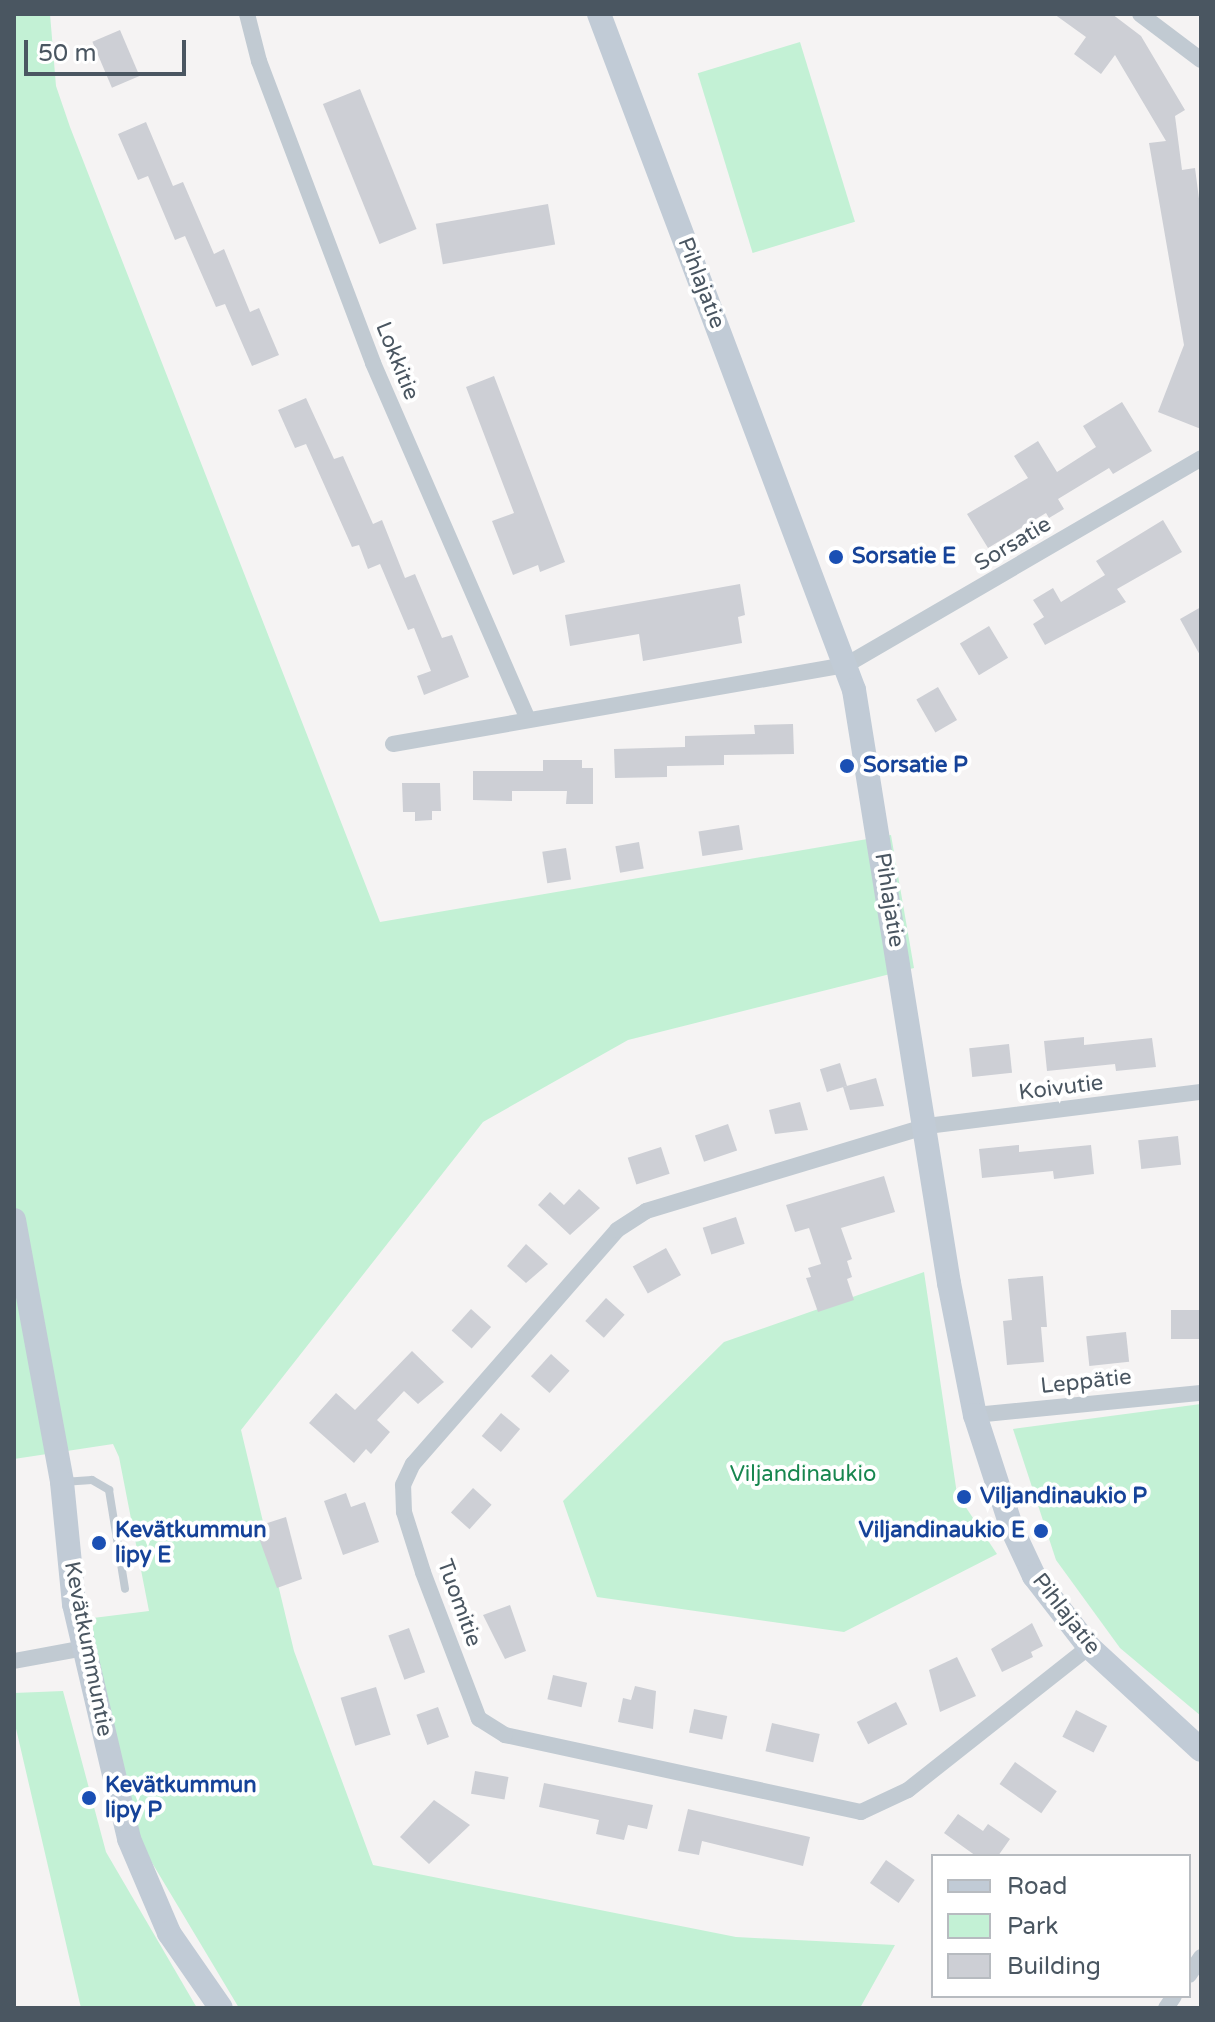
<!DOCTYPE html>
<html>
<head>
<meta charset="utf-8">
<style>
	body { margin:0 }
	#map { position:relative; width:1215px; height:2022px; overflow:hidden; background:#f5f3f3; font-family:"Varela Round",sans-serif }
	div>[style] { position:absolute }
	.green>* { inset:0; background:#c3f1d5; transform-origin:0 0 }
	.building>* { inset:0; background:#cdcfd5; transform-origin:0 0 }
	.lane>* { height:8px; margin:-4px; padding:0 4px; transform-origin:4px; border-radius:4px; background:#c1cad2 }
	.street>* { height:16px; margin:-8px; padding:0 8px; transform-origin:8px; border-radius:8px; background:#c1cad2 }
	.secondary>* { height:24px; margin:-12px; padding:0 12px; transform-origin:12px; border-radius:12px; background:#c1cbd6 }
	.dots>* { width:22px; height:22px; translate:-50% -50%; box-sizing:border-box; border:4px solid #fff; border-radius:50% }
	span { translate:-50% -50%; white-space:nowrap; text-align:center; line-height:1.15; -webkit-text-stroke:8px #fff; paint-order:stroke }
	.street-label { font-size:22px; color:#4a5661 }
	.transit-label { font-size:22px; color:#164399; font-weight:700 }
	.left { translate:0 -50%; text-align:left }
	.right { translate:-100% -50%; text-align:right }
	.park-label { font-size:22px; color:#17864f }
	.frame { position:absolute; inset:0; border:16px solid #4a5661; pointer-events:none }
	.legend { position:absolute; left:931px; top:1854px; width:260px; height:144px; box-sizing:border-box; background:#fff; border:2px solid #b7bbc0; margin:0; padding:10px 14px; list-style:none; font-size:24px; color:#4a5661 }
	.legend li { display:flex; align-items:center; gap:16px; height:40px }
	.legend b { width:40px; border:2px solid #b7bbc0 }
	.scale { position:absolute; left:24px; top:40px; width:162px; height:36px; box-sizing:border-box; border:4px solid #4a5661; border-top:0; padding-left:10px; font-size:24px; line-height:28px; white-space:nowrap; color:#4a5661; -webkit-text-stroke:6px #fff; paint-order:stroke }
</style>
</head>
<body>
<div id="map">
	<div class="green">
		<div style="clip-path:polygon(14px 14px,50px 14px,56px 86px,70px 127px,380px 922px,891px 835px,914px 968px,628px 1040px,483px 1122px,241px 1430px,294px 1651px,373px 1865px,736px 1937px,895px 1945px,860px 2008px,239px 2008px,133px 1831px,93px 1663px,93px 1618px,149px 1611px,119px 1457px,113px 1444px,14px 1459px)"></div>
		<div style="left:800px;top:42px;width:188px;height:107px;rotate:73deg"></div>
		<div style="clip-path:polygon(924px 1272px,957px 1494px,997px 1554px,844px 1632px,597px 1597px,563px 1501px,724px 1342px)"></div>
		<div style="clip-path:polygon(1201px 1404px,1201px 1716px,1120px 1648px,1056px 1560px,1013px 1429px)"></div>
		<div style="clip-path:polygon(63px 1691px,106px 1852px,197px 2008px,81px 2008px,14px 1720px,14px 1693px)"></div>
	</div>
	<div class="building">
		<div style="clip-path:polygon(1054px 14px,1112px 14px,1141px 36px,1185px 110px,1175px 116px,1182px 170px,1195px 168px,1201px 214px,1201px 429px,1158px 412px,1184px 345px,1149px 143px,1166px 141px,1115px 55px,1101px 74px,1074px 54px,1086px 37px)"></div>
		<div style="left:120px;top:30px;width:50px;height:30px;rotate:67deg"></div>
		<div style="left:360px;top:89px;width:151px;height:40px;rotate:68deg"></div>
		<div style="clip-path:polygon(146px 122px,173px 186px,183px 182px,214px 254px,224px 249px,250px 312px,259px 308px,279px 355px,252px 366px,225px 304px,216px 307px,185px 236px,175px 240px,148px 176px,138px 180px,118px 134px)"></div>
		<div style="left:548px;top:204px;width:41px;height:114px;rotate:80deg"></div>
		<div style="clip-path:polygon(494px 376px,565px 562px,540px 572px,538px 565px,513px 575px,492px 521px,514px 513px,466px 387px)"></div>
		<div style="clip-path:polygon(306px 398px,334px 459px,343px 456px,373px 524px,382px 520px,405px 578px,415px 574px,442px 638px,452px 635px,469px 677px,424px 695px,417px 676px,431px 671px,414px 628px,408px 630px,380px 564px,368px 569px,359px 545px,352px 547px,306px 444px,295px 448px,278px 410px)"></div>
		<div style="clip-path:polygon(1122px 402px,1152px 451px,1113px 474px,1109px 468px,1058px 499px,1064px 509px,1049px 518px,1046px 513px,988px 548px,967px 514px,1028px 478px,1014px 456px,1038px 441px,1057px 472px,1096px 447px,1083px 426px)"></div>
		<div style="clip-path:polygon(1163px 520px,1182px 552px,1117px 589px,1126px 602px,1045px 645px,1033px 624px,1044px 617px,1033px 600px,1053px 588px,1061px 602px,1105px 575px,1096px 561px)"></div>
		<div style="clip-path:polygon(740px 584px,745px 615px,738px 617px,742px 643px,643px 661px,639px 634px,570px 646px,565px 615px)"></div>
		<div style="clip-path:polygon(1201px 607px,1201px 657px,1180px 619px)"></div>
		<div style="left:989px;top:626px;width:37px;height:34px;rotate:59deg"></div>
		<div style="left:938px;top:687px;width:38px;height:25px;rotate:60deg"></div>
		<div style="clip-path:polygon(793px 724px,794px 754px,724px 755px,724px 765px,667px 766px,667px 777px,615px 778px,614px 749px,685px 747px,685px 736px,755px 734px,754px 725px)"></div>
		<div style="clip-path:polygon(543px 760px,582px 760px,582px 768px,593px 768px,593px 804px,566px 804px,567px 791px,512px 791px,512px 801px,473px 800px,473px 771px,543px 771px)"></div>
		<div style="clip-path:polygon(402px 783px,440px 783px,441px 811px,432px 811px,432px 820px,415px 821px,415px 812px,403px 812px)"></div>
		<div style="left:739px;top:825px;width:25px;height:41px;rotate:81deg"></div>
		<div style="left:639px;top:842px;width:27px;height:24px;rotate:80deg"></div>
		<div style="left:566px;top:848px;width:32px;height:24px;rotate:81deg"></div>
		<div style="clip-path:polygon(1084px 1037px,1084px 1045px,1152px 1038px,1156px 1067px,1116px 1071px,1115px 1064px,1047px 1071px,1044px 1041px)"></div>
		<div style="left:1009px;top:1044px;width:29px;height:40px;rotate:84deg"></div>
		<div style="left:840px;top:1063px;width:24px;height:21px;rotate:73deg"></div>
		<div style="clip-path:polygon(876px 1078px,884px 1106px,850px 1110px,843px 1087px)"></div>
		<div style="clip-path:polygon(800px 1102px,808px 1130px,775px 1134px,769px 1110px)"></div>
		<div style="left:728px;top:1124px;width:28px;height:35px;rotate:71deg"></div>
		<div style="left:1178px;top:1136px;width:29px;height:40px;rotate:84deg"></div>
		<div style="clip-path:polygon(1019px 1145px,1019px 1152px,1091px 1145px,1094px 1174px,1054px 1179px,1053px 1171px,982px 1178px,979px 1149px)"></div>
		<div style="left:661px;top:1147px;width:28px;height:35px;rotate:72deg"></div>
		<div style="clip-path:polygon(884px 1176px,895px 1212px,841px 1228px,852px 1259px,847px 1261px,852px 1277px,847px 1279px,854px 1300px,818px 1312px,806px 1278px,811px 1277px,808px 1268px,821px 1264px,809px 1228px,795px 1232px,786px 1205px)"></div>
		<div style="clip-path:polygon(579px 1189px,600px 1208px,570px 1235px,538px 1205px,550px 1192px,564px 1205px)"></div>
		<div style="left:736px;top:1217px;width:28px;height:35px;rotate:72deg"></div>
		<div style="clip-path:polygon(526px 1244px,548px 1264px,526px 1283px,507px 1266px)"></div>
		<div style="left:666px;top:1248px;width:31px;height:38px;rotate:61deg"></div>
		<div style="clip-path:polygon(1043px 1276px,1047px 1327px,1041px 1327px,1044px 1362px,1007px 1365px,1003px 1321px,1012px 1320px,1008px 1279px)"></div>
		<div style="left:606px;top:1298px;width:25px;height:31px;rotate:42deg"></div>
		<div style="left:471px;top:1309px;width:27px;height:29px;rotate:42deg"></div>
		<div style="left:1201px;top:1310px;width:29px;height:30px;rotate:90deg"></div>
		<div style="left:1126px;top:1332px;width:30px;height:40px;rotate:84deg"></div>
		<div style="clip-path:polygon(412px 1351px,444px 1382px,418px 1404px,404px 1391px,377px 1420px,390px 1432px,371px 1454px,366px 1449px,354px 1463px,309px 1423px,336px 1393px,355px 1410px)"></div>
		<div style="left:551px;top:1354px;width:25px;height:30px;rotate:42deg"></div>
		<div style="left:501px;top:1413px;width:25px;height:30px;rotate:40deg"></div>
		<div style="left:473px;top:1488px;width:25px;height:33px;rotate:42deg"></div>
		<div style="clip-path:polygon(346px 1493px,351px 1507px,365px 1502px,379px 1542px,343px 1555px,324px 1501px)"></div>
		<div style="clip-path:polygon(286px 1517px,302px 1579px,277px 1588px,255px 1527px)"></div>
		<div style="clip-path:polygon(510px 1605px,526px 1651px,505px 1659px,483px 1615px)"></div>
		<div style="clip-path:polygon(1032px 1623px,1043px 1646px,1031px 1652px,1033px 1657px,1002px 1672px,991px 1649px)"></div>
		<div style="left:409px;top:1628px;width:47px;height:22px;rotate:70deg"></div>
		<div style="clip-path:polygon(957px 1657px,976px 1696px,940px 1712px,929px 1670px)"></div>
		<div style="left:553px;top:1675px;width:35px;height:25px;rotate:13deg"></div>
		<div style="clip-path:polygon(635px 1686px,656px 1691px,653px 1729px,618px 1722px,623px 1698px,631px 1700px)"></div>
		<div style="left:376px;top:1687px;width:50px;height:37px;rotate:73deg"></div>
		<div style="left:896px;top:1702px;width:25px;height:44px;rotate:63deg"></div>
		<div style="left:438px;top:1707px;width:32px;height:23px;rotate:70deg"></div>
		<div style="left:694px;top:1709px;width:34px;height:24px;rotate:12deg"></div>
		<div style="left:1076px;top:1710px;width:35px;height:30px;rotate:27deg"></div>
		<div style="left:772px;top:1723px;width:49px;height:29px;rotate:13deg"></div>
		<div style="left:1015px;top:1762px;width:51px;height:27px;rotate:35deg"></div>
		<div style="left:475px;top:1771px;width:34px;height:23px;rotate:10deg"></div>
		<div style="clip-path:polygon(544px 1783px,653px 1805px,647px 1829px,628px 1825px,624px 1840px,596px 1834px,599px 1820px,539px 1807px)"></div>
		<div style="clip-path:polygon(434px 1800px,470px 1825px,429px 1864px,400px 1837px)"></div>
		<div style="clip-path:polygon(688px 1809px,810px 1837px,803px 1866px,702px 1841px,699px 1855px,678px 1851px)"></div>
		<div style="clip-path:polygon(958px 1814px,983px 1831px,988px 1824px,1010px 1839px,998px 1856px,976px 1856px,944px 1833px)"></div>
		<div style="left:886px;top:1860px;width:35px;height:28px;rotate:35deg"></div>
	</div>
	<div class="lane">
		<div style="left:63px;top:1482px;width:29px;rotate:-4deg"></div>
		<div style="left:92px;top:1480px;width:20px;rotate:30deg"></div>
		<div style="left:109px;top:1490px;width:100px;rotate:80.8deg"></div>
	</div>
	<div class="street">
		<div style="left:247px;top:14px;width:49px;rotate:75.7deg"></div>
		<div style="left:259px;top:61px;width:323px;rotate:69.3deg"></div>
		<div style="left:373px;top:363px;width:387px;rotate:66.5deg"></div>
		<div style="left:1140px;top:14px;width:76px;rotate:37deg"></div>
		<div style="left:393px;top:744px;width:460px;rotate:-9.9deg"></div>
		<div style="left:846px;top:665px;width:411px;rotate:-30.2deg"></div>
		<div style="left:975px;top:1415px;width:227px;rotate:-5.6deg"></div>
		<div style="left:1089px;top:1647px;width:231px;rotate:141.7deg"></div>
		<div style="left:908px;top:1790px;width:52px;rotate:154.9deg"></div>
		<div style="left:861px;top:1812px;width:364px;rotate:-167.8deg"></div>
		<div style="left:505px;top:1735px;width:31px;rotate:-148deg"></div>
		<div style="left:479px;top:1719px;width:157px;rotate:-110.9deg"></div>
		<div style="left:423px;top:1572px;width:63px;rotate:-107.6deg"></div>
		<div style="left:404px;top:1512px;width:27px;rotate:-92deg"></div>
		<div style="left:403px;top:1485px;width:23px;rotate:-65deg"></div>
		<div style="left:413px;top:1464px;width:310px;rotate:-48.9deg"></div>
		<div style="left:617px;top:1230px;width:35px;rotate:-33deg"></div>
		<div style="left:646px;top:1211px;width:294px;rotate:-16.8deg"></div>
		<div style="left:927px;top:1126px;width:276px;rotate:-7.1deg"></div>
		<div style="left:14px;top:1661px;width:71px;rotate:-10.5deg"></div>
		<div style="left:1189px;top:1975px;width:22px;rotate:-56deg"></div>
		<div style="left:1166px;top:2008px;width:14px;rotate:-56deg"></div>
	</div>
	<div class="secondary">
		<div style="left:599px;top:14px;width:722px;rotate:69.33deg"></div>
		<div style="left:854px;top:690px;width:601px;rotate:80.9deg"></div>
		<div style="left:949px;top:1283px;width:135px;rotate:78.9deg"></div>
		<div style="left:975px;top:1415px;width:120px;rotate:72deg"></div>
		<div style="left:1012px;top:1529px;width:52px;rotate:64.9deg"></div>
		<div style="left:1034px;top:1576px;width:90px;rotate:52.2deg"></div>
		<div style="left:1089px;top:1647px;width:152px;rotate:42.6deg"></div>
		<div style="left:14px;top:1220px;width:266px;rotate:79.6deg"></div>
		<div style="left:62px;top:1482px;width:123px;rotate:84.4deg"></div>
		<div style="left:74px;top:1604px;width:241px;rotate:76.8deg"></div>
		<div style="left:129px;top:1839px;width:102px;rotate:66.9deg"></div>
		<div style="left:169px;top:1933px;width:91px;rotate:55.3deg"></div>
	</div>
	<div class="dots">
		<div style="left:836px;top:557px;background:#1a4fb4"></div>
		<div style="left:847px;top:766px;background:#1a4fb4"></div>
		<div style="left:964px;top:1497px;background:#1a4fb4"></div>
		<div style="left:1041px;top:1531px;background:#1a4fb4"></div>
		<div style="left:99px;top:1543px;background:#1a4fb4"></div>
		<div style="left:89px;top:1798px;background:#1a4fb4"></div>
	</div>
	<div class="street-label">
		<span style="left:701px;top:283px;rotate:69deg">Pihlajatie</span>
		<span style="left:397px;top:361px;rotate:68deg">Lokkitie</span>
		<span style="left:1013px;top:544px;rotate:-31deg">Sorsatie</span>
		<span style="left:889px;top:900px;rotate:81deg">Pihlajatie</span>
		<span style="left:1061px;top:1088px;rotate:-7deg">Koivutie</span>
		<span style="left:1086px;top:1382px;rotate:-6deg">Leppätie</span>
		<span style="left:459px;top:1603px;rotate:70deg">Tuomitie</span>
		<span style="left:1066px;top:1614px;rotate:52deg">Pihlajatie</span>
		<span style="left:88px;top:1649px;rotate:79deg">Kevätkummuntie</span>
	</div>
	<div class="transit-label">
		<span class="left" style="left:852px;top:557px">Sorsatie E</span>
		<span class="left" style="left:863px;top:766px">Sorsatie P</span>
		<span class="left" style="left:980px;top:1497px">Viljandinaukio P</span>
		<span class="left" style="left:115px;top:1543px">Kevätkummun<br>lipy E</span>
		<span class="right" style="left:1025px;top:1531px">Viljandinaukio E</span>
		<span class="left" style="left:105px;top:1798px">Kevätkummun<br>lipy P</span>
	</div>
	<div class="park-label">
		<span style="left:803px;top:1475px">Viljandinaukio</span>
	</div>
	<div class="frame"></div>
	<ul class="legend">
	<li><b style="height:10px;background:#c1cbd6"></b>Road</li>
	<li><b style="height:22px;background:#c3f1d5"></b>Park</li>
	<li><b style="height:22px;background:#cdcfd5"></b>Building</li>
	</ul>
	<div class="scale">50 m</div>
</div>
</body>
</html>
